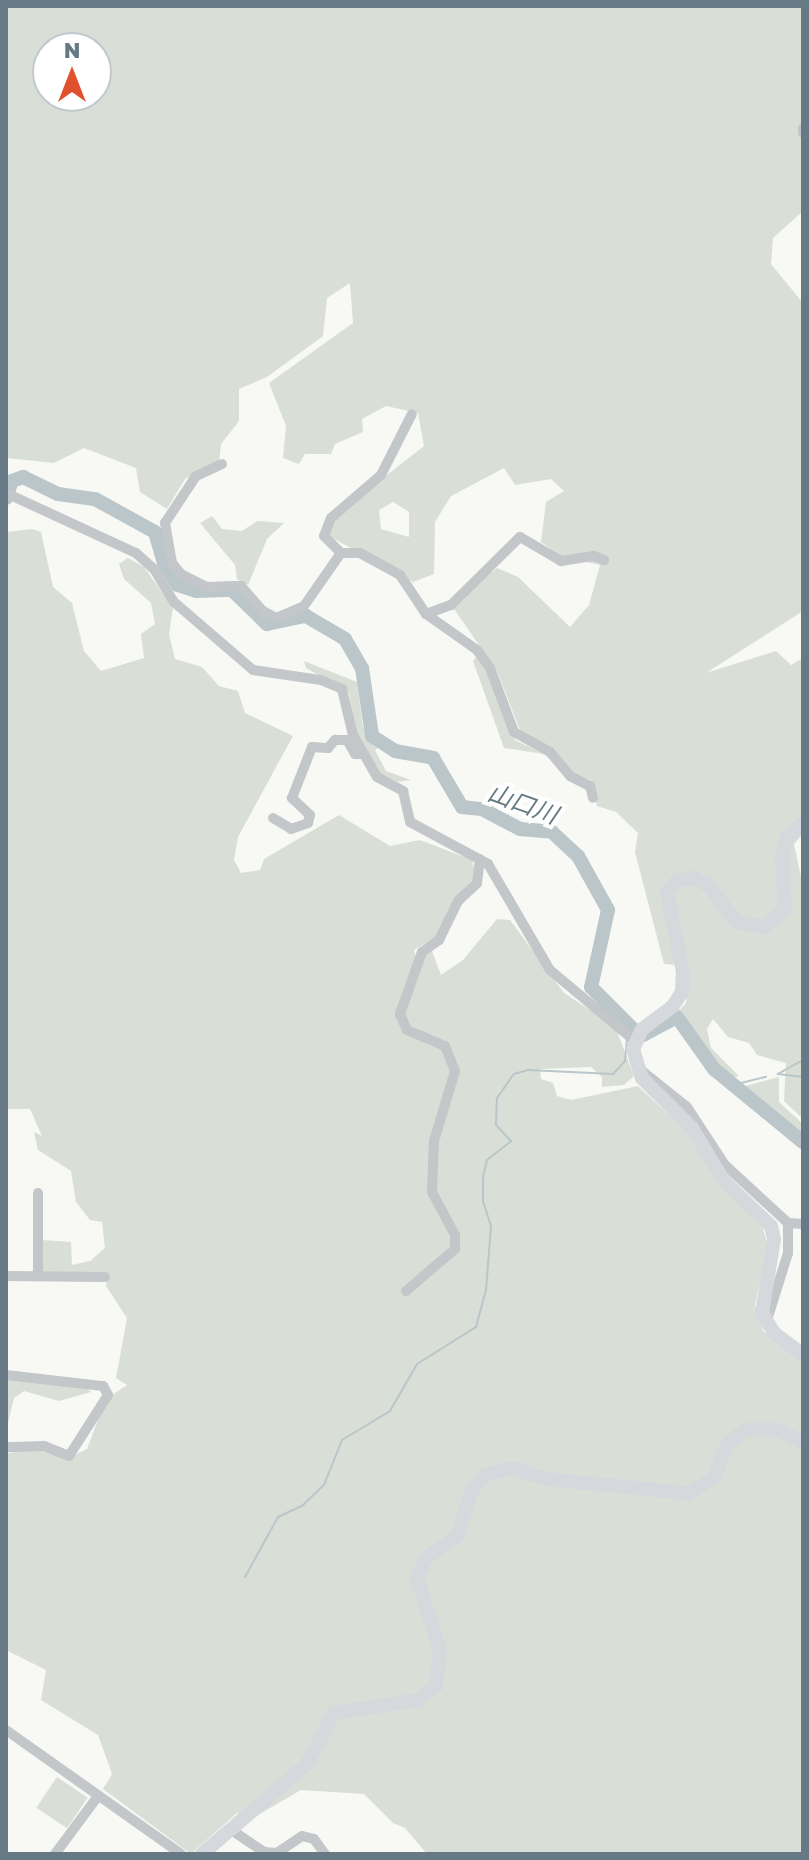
<!DOCTYPE html>
<html>
<head>
<meta charset="utf-8">
<style>
	body { margin:0 }
	#map { position:relative; width:809px; height:1860px; overflow:hidden; background:#f8f8f5; font-family:"Golos Text","Noto Sans JP",sans-serif }
	div>[style] { position:absolute }
	.green>* { inset:0; background:#d9dfd6; transform-origin:0 0 }
	.stream>* { height:2px; margin:-1px; padding:0 1px; transform-origin:1px; border-radius:1px; background:#bac6c9 }
	.river>* { height:14px; margin:-7px; padding:0 7px; transform-origin:7px; border-radius:7px; background:#bac6c9 }
	.street>* { height:10px; margin:-5px; padding:0 5px; transform-origin:5px; border-radius:5px; background:#c3c7ca }
	.secondary>* { height:14px; margin:-7px; padding:0 7px; transform-origin:7px; border-radius:7px; background:#d5d9dd }
	span { translate:-50% -50%; white-space:nowrap; text-align:center; line-height:1.15; -webkit-text-stroke:8px #fff; paint-order:stroke }
	.water-label { font-size:24px; color:#637a81; font-style:italic }
	.frame { position:absolute; inset:0; border:8px solid #677985; pointer-events:none }
	.north { position:absolute; left:32px; top:32px; width:80px; height:80px; box-sizing:border-box; background:#fff; border:2px solid #c2c9ce; border-radius:50%; rotate:0deg; font-size:22px; font-weight:700; line-height:32px; text-align:center; color:#677985 }
	.north::after { content:''; display:block; margin:auto; width:28px; height:36px; background:#e0522d; clip-path:polygon(50% 0,100% 100%,50% 72%,0 100%) }
</style>
</head>
<body>
<div id="map">
	<div class="green">
		<div style="clip-path:polygon(evenodd,6px 6px,803px 6px,803px 211px,773px 238px,771px 264px,803px 303px,803px 611px,706px 673px,776px 651px,791px 665px,803px 658px,803px 834px,794px 844px,803px 886px,803px 1119px,784px 1101px,786px 1063px,757px 1055px,749px 1043px,728px 1037px,713px 1019px,707px 1029px,711px 1048px,739px 1076px,730px 1078px,678px 1012px,686px 1003px,688px 985px,676px 965px,664px 964px,635px 852px,638px 833px,616px 812px,597px 806px,591px 780px,575px 777px,522px 735px,497px 671px,454px 609px,462px 594px,497px 568px,518px 577px,570px 627px,589px 605px,600px 565px,560px 556px,541px 542px,546px 502px,564px 491px,551px 479px,515px 485px,504px 468px,451px 496px,435px 522px,434px 574px,413px 582px,327px 535px,336px 515px,424px 446px,418px 413px,386px 406px,362px 419px,363px 432px,335px 444px,331px 454px,305px 454px,299px 464px,283px 458px,286px 426px,269px 383px,353px 323px,350px 283px,327px 298px,323px 336px,267px 377px,239px 389px,239px 421px,221px 444px,219px 462px,185px 479px,167px 509px,140px 492px,136px 468px,84px 448px,54px 463px,6px 458px,6px 6px,48px 48px,96px 48px,96px 96px,48px 96px,48px 48px,6px 6px,393px 502px,409px 512px,409px 537px,381px 529px,379px 510px,393px 502px)"></div>
		<div style="clip-path:polygon(212px 516px,222px 529px,242px 531px,257px 521px,284px 523px,267px 539px,248px 585px,237px 579px,235px 565px,200px 523px)"></div>
		<div style="clip-path:polygon(32px 529px,41px 532px,53px 587px,72px 603px,84px 651px,101px 671px,144px 658px,141px 634px,155px 624px,151px 603px,124px 579px,119px 564px,128px 558px,144px 567px,173px 608px,169px 634px,175px 659px,202px 667px,219px 686px,238px 691px,245px 713px,293px 736px,238px 837px,234px 860px,241px 873px,260px 870px,264px 859px,339px 815px,390px 846px,420px 840px,472px 860px,476px 876px,455px 899px,441px 934px,414px 950px,416px 958px,432px 951px,441px 975px,463px 960px,497px 919px,510px 920px,564px 993px,615px 1026px,634px 1076px,624px 1085px,602px 1087px,602px 1077px,591px 1067px,540px 1069px,541px 1079px,553px 1083px,557px 1096px,571px 1100px,638px 1086px,687px 1132px,761px 1222px,768px 1246px,755px 1305px,763px 1331px,803px 1362px,803px 1854px,427px 1854px,405px 1828px,393px 1823px,364px 1794px,301px 1790px,251px 1819px,237px 1813px,191px 1854px,103px 1789px,112px 1774px,98px 1735px,41px 1700px,46px 1670px,6px 1650px,6px 1454px,39px 1446px,66px 1459px,87px 1449px,106px 1399px,127px 1385px,116px 1378px,127px 1318px,106px 1286px,107px 1274px,42px 1273px,42px 1240px,71px 1242px,72px 1265px,90px 1261px,105px 1248px,102px 1222px,90px 1220px,76px 1202px,71px 1171px,38px 1150px,34px 1132px,42px 1136px,30px 1109px,6px 1109px,6px 532px)"></div>
		<div style="clip-path:polygon(477px 656px,496px 687px,515px 740px,544px 754px,504px 748px,473px 661px)"></div>
		<div style="clip-path:polygon(304px 661px,357px 682px,363px 728px,379px 747px,375px 750px,386px 771px,411px 780px,398px 782px,379px 774px,356px 731px,349px 693px,306px 668px)"></div>
		<div style="clip-path:polygon(779px 1077px,779px 1102px,803px 1124px,803px 1135px,742px 1087px)"></div>
		<div style="clip-path:polygon(6px 1378px,86px 1387px,91px 1392px,59px 1401px,24px 1391px,14px 1398px,6px 1431px)"></div>
		<div style="left:57px;top:1777px;width:37px;height:37px;rotate:34deg"></div>
	</div>
	<div class="stream">
		<div style="left:803px;top:1060px;width:29px;rotate:151deg"></div>
		<div style="left:778px;top:1074px;width:25px;rotate:7deg"></div>
		<div style="left:733px;top:1085px;width:34px;rotate:-14deg"></div>
		<div style="left:245px;top:1577px;width:68px;rotate:-61.2deg"></div>
		<div style="left:278px;top:1517px;width:26px;rotate:-25deg"></div>
		<div style="left:302px;top:1506px;width:30px;rotate:-44deg"></div>
		<div style="left:324px;top:1485px;width:48px;rotate:-68.2deg"></div>
		<div style="left:342px;top:1440px;width:56px;rotate:-31.1deg"></div>
		<div style="left:390px;top:1411px;width:54px;rotate:-60.1deg"></div>
		<div style="left:417px;top:1364px;width:70px;rotate:-32.1deg"></div>
		<div style="left:476px;top:1327px;width:38px;rotate:-75deg"></div>
		<div style="left:486px;top:1290px;width:64px;rotate:-85.5deg"></div>
		<div style="left:491px;top:1226px;width:25px;rotate:-108deg"></div>
		<div style="left:483px;top:1202px;width:25px;rotate:-90deg"></div>
		<div style="left:483px;top:1177px;width:17px;rotate:-77deg"></div>
		<div style="left:487px;top:1160px;width:31px;rotate:-38deg"></div>
		<div style="left:511px;top:1141px;width:22px;rotate:-133deg"></div>
		<div style="left:496px;top:1125px;width:27px;rotate:-88deg"></div>
		<div style="left:497px;top:1098px;width:29px;rotate:-55deg"></div>
		<div style="left:514px;top:1074px;width:15px;rotate:-16deg"></div>
		<div style="left:528px;top:1070px;width:85px;rotate:2.7deg"></div>
		<div style="left:613px;top:1074px;width:18px;rotate:-47deg"></div>
		<div style="left:625px;top:1061px;width:21px;rotate:-85deg"></div>
	</div>
	<div class="river">
		<div style="left:6px;top:498px;width:18px;rotate:-71deg"></div>
		<div style="left:12px;top:481px;width:12px;rotate:-20deg"></div>
		<div style="left:23px;top:477px;width:39px;rotate:26deg"></div>
		<div style="left:58px;top:494px;width:37px;rotate:8deg"></div>
		<div style="left:95px;top:499px;width:68px;rotate:28.8deg"></div>
		<div style="left:155px;top:532px;width:32px;rotate:74deg"></div>
		<div style="left:164px;top:563px;width:26px;rotate:58deg"></div>
		<div style="left:178px;top:585px;width:19px;rotate:18deg"></div>
		<div style="left:196px;top:591px;width:36px;rotate:-2deg"></div>
		<div style="left:232px;top:590px;width:49px;rotate:44.2deg"></div>
		<div style="left:267px;top:624px;width:40px;rotate:-12deg"></div>
		<div style="left:306px;top:616px;width:45px;rotate:30.5deg"></div>
		<div style="left:345px;top:639px;width:34px;rotate:60deg"></div>
		<div style="left:362px;top:668px;width:69px;rotate:81.6deg"></div>
		<div style="left:372px;top:736px;width:27px;rotate:33deg"></div>
		<div style="left:395px;top:751px;width:39px;rotate:10deg"></div>
		<div style="left:433px;top:758px;width:57px;rotate:59.4deg"></div>
		<div style="left:462px;top:807px;width:20px;rotate:6deg"></div>
		<div style="left:482px;top:809px;width:43px;rotate:27.8deg"></div>
		<div style="left:520px;top:829px;width:32px;rotate:5deg"></div>
		<div style="left:552px;top:832px;width:35px;rotate:43deg"></div>
		<div style="left:578px;top:856px;width:62px;rotate:60.9deg"></div>
		<div style="left:608px;top:910px;width:79px;rotate:102.4deg"></div>
		<div style="left:591px;top:987px;width:61px;rotate:45deg"></div>
		<div style="left:643px;top:1035px;width:38px;rotate:-28deg"></div>
		<div style="left:677px;top:1017px;width:64px;rotate:54.6deg"></div>
		<div style="left:714px;top:1069px;width:115px;rotate:39.4deg"></div>
	</div>
	<div class="street">
		<div style="left:803px;top:128px;width:5px;rotate:90deg"></div>
		<div style="left:222px;top:464px;width:29px;rotate:155deg"></div>
		<div style="left:196px;top:476px;width:56px;rotate:123.4deg"></div>
		<div style="left:165px;top:523px;width:41px;rotate:80.1deg"></div>
		<div style="left:172px;top:563px;width:14px;rotate:51deg"></div>
		<div style="left:181px;top:574px;width:28px;rotate:27deg"></div>
		<div style="left:206px;top:587px;width:35px;rotate:-2deg"></div>
		<div style="left:241px;top:586px;width:33px;rotate:49deg"></div>
		<div style="left:263px;top:611px;width:15px;rotate:28deg"></div>
		<div style="left:276px;top:618px;width:30px;rotate:-23deg"></div>
		<div style="left:304px;top:606px;width:65px;rotate:-55.1deg"></div>
		<div style="left:341px;top:553px;width:19px"></div>
		<div style="left:360px;top:553px;width:46px;rotate:28.8deg"></div>
		<div style="left:400px;top:575px;width:47px;rotate:56.3deg"></div>
		<div style="left:426px;top:614px;width:62px;rotate:35.2deg"></div>
		<div style="left:477px;top:650px;width:22px;rotate:54deg"></div>
		<div style="left:490px;top:668px;width:68px;rotate:69.4deg"></div>
		<div style="left:514px;top:732px;width:41px;rotate:29.1deg"></div>
		<div style="left:550px;top:752px;width:31px;rotate:50deg"></div>
		<div style="left:570px;top:776px;width:22px;rotate:27deg"></div>
		<div style="left:590px;top:786px;width:12px;rotate:76deg"></div>
		<div style="left:6px;top:493px;width:143px;rotate:24.8deg"></div>
		<div style="left:136px;top:553px;width:24px;rotate:42deg"></div>
		<div style="left:154px;top:569px;width:39px;rotate:59deg"></div>
		<div style="left:174px;top:602px;width:104px;rotate:40.7deg"></div>
		<div style="left:253px;top:670px;width:69px;rotate:8.4deg"></div>
		<div style="left:321px;top:680px;width:23px;rotate:23deg"></div>
		<div style="left:342px;top:689px;width:47px;rotate:76.6deg"></div>
		<div style="left:353px;top:735px;width:48px;rotate:60.3deg"></div>
		<div style="left:377px;top:777px;width:30px;rotate:28deg"></div>
		<div style="left:403px;top:791px;width:32px;rotate:77deg"></div>
		<div style="left:410px;top:822px;width:89px;rotate:28.3deg"></div>
		<div style="left:488px;top:864px;width:123px;rotate:59.7deg"></div>
		<div style="left:550px;top:970px;width:111px;rotate:39.9deg"></div>
		<div style="left:341px;top:553px;width:24px;rotate:-135deg"></div>
		<div style="left:324px;top:536px;width:19px;rotate:-69deg"></div>
		<div style="left:331px;top:518px;width:66px;rotate:-40.7deg"></div>
		<div style="left:381px;top:475px;width:68px;rotate:-63.1deg"></div>
		<div style="left:426px;top:614px;width:27px;rotate:-20deg"></div>
		<div style="left:451px;top:605px;width:97px;rotate:-44.6deg"></div>
		<div style="left:520px;top:537px;width:48px;rotate:30.3deg"></div>
		<div style="left:561px;top:561px;width:33px;rotate:-9deg"></div>
		<div style="left:594px;top:556px;width:11px;rotate:22deg"></div>
		<div style="left:273px;top:818px;width:21px;rotate:31deg"></div>
		<div style="left:291px;top:829px;width:18px;rotate:-19deg"></div>
		<div style="left:308px;top:823px;width:8px;rotate:-76deg"></div>
		<div style="left:310px;top:815px;width:25px;rotate:-137deg"></div>
		<div style="left:292px;top:798px;width:55px;rotate:-68.6deg"></div>
		<div style="left:312px;top:747px;width:16px;rotate:4deg"></div>
		<div style="left:328px;top:748px;width:11px;rotate:-49deg"></div>
		<div style="left:335px;top:740px;width:12px"></div>
		<div style="left:347px;top:740px;width:16px;rotate:60deg"></div>
		<div style="left:355px;top:754px;width:9px"></div>
		<div style="left:637px;top:1067px;width:64px;rotate:38.7deg"></div>
		<div style="left:687px;top:1107px;width:69px;rotate:56.8deg"></div>
		<div style="left:725px;top:1165px;width:86px;rotate:42.6deg"></div>
		<div style="left:788px;top:1223px;width:30px;rotate:90deg"></div>
		<div style="left:788px;top:1253px;width:73px;rotate:107.4deg"></div>
		<div style="left:788px;top:1223px;width:15px;rotate:4deg"></div>
		<div style="left:6px;top:1276px;width:99px;rotate:0.6deg"></div>
		<div style="left:38px;top:1276px;width:83px;rotate:-90deg"></div>
		<div style="left:406px;top:1291px;width:65px;rotate:-40.6deg"></div>
		<div style="left:455px;top:1249px;width:14px;rotate:-90deg"></div>
		<div style="left:455px;top:1235px;width:49px;rotate:-118.1deg"></div>
		<div style="left:432px;top:1192px;width:51px;rotate:-87.8deg"></div>
		<div style="left:434px;top:1141px;width:73px;rotate:-73.3deg"></div>
		<div style="left:455px;top:1071px;width:27px;rotate:-112deg"></div>
		<div style="left:445px;top:1046px;width:41px;rotate:-157.2deg"></div>
		<div style="left:407px;top:1030px;width:17px;rotate:-114deg"></div>
		<div style="left:400px;top:1014px;width:66px;rotate:-70.5deg"></div>
		<div style="left:422px;top:952px;width:21px;rotate:-35deg"></div>
		<div style="left:439px;top:940px;width:43px;rotate:-64deg"></div>
		<div style="left:458px;top:901px;width:26px;rotate:-43deg"></div>
		<div style="left:477px;top:883px;width:24px;rotate:-83deg"></div>
		<div style="left:6px;top:1375px;width:98px;rotate:6.5deg"></div>
		<div style="left:103px;top:1386px;width:10px;rotate:61deg"></div>
		<div style="left:108px;top:1395px;width:72px;rotate:122.6deg"></div>
		<div style="left:69px;top:1456px;width:27px;rotate:-158deg"></div>
		<div style="left:44px;top:1446px;width:38px;rotate:178deg"></div>
		<div style="left:6px;top:1730px;width:214px;rotate:35.3deg"></div>
		<div style="left:230px;top:1829px;width:41px;rotate:34.1deg"></div>
		<div style="left:264px;top:1852px;width:13px;rotate:4deg"></div>
		<div style="left:277px;top:1853px;width:30px;rotate:-34deg"></div>
		<div style="left:302px;top:1836px;width:12px;rotate:14deg"></div>
		<div style="left:314px;top:1839px;width:19px;rotate:54deg"></div>
		<div style="left:55px;top:1854px;width:72px;rotate:-53.4deg"></div>
	</div>
	<div class="secondary">
		<div style="left:803px;top:823px;width:21px;rotate:139deg"></div>
		<div style="left:787px;top:837px;width:24px;rotate:102deg"></div>
		<div style="left:782px;top:860px;width:50px;rotate:86.6deg"></div>
		<div style="left:785px;top:910px;width:27px;rotate:141deg"></div>
		<div style="left:764px;top:927px;width:28px;rotate:-170deg"></div>
		<div style="left:736px;top:922px;width:45px;rotate:-126.9deg"></div>
		<div style="left:709px;top:886px;width:18px;rotate:-153deg"></div>
		<div style="left:693px;top:878px;width:15px;rotate:172deg"></div>
		<div style="left:678px;top:880px;width:16px;rotate:133deg"></div>
		<div style="left:667px;top:892px;width:81px;rotate:78.6deg"></div>
		<div style="left:683px;top:971px;width:21px;rotate:93deg"></div>
		<div style="left:682px;top:992px;width:17px;rotate:123deg"></div>
		<div style="left:673px;top:1006px;width:39px;rotate:143deg"></div>
		<div style="left:642px;top:1029px;width:22px;rotate:114deg"></div>
		<div style="left:633px;top:1049px;width:30px;rotate:73deg"></div>
		<div style="left:642px;top:1078px;width:71px;rotate:45deg"></div>
		<div style="left:692px;top:1128px;width:62px;rotate:58.9deg"></div>
		<div style="left:724px;top:1181px;width:65px;rotate:43.8deg"></div>
		<div style="left:771px;top:1226px;width:13px;rotate:77deg"></div>
		<div style="left:774px;top:1239px;width:75px;rotate:99.2deg"></div>
		<div style="left:762px;top:1313px;width:23px;rotate:59deg"></div>
		<div style="left:774px;top:1333px;width:36px;rotate:37deg"></div>
		<div style="left:202px;top:1854px;width:138px;rotate:-40.6deg"></div>
		<div style="left:307px;top:1764px;width:58px;rotate:-62.1deg"></div>
		<div style="left:334px;top:1713px;width:85px;rotate:-8.8deg"></div>
		<div style="left:418px;top:1700px;width:23px;rotate:-38deg"></div>
		<div style="left:436px;top:1686px;width:36px;rotate:-84deg"></div>
		<div style="left:440px;top:1650px;width:76px;rotate:-107.7deg"></div>
		<div style="left:417px;top:1578px;width:22px;rotate:-66deg"></div>
		<div style="left:426px;top:1558px;width:37px;rotate:-34deg"></div>
		<div style="left:457px;top:1537px;width:49px;rotate:-72.3deg"></div>
		<div style="left:472px;top:1490px;width:20px;rotate:-49deg"></div>
		<div style="left:485px;top:1475px;width:27px;rotate:-15deg"></div>
		<div style="left:511px;top:1468px;width:37px;rotate:17deg"></div>
		<div style="left:546px;top:1479px;width:142px;rotate:5.7deg"></div>
		<div style="left:687px;top:1493px;width:30px;rotate:-28deg"></div>
		<div style="left:713px;top:1479px;width:39px;rotate:-67deg"></div>
		<div style="left:728px;top:1443px;width:22px;rotate:-36deg"></div>
		<div style="left:746px;top:1430px;width:33px"></div>
		<div style="left:779px;top:1430px;width:27px;rotate:27deg"></div>
	</div>
	<div class="water-label">
		<span style="left:523px;top:803px;rotate:20deg">山口川</span>
	</div>
	<div class="frame"></div>
	<div class="north">N</div>
</div>
</body>
</html>
